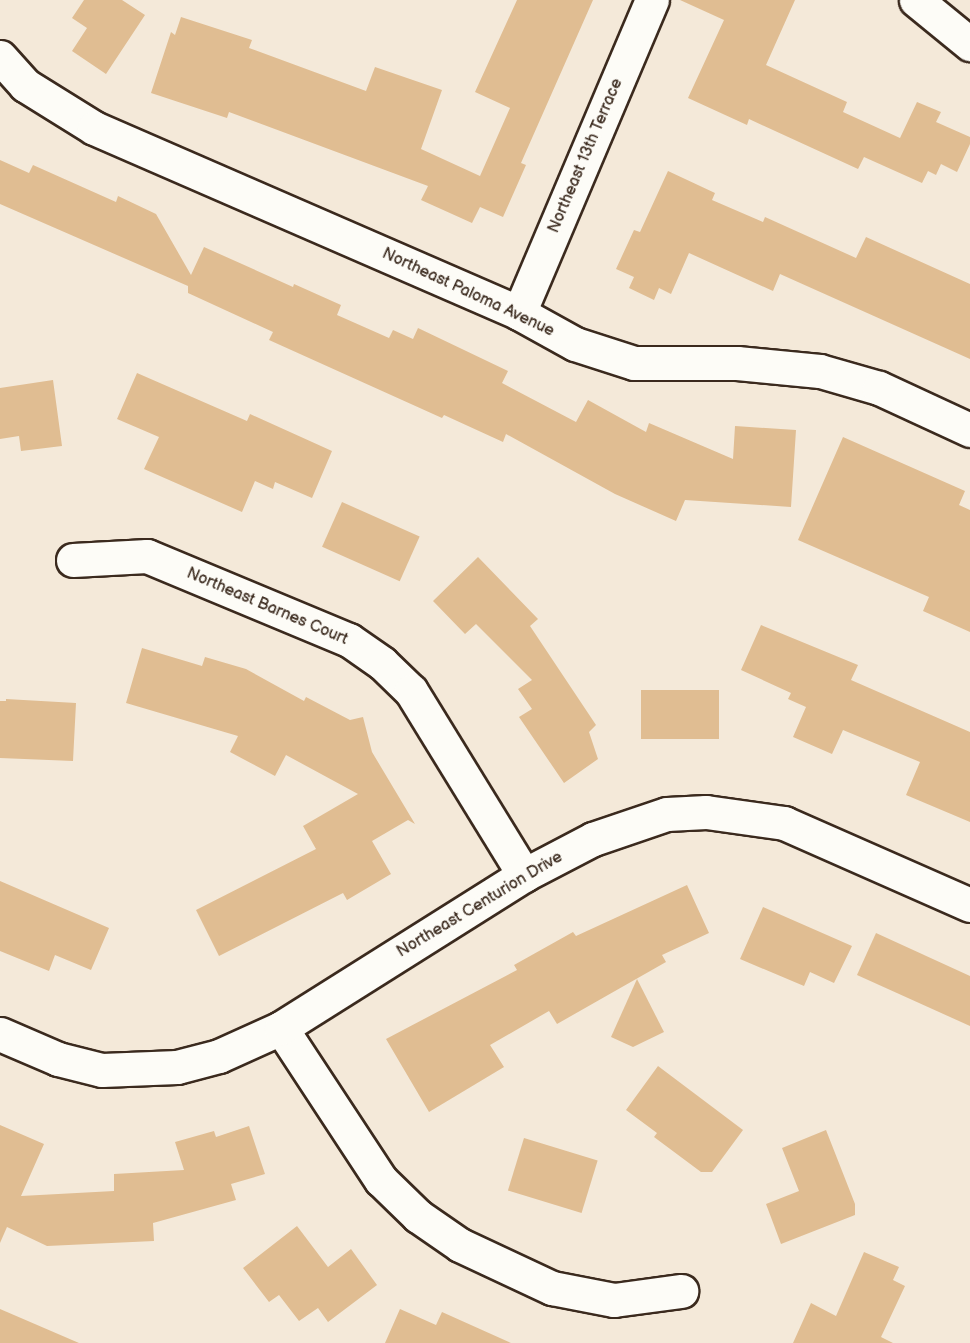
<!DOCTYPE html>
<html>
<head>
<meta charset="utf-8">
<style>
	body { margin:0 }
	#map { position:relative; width:970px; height:1343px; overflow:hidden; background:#f4e9d9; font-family:"Balsamiq Sans",sans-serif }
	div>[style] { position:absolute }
	.building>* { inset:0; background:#e0bd92; transform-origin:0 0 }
	.roads { filter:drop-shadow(2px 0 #3b2a1e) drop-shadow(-2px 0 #3b2a1e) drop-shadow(0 2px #3b2a1e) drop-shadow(0 -2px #3b2a1e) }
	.minor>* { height:33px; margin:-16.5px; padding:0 16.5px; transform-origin:16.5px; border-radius:16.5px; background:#fdfcf7 }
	span { translate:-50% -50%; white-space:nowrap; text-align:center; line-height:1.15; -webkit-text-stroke:6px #fdfcf7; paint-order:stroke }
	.street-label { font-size:16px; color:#3b2a1e }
</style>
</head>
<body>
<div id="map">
	<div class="building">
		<div style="clip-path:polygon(84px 0,122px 0,145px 15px,106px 74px,72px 51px,87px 28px,72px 18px)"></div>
		<div style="clip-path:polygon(517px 0,593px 0,521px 163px,526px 165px,503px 217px,480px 207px,472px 223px,421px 200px,428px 186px,229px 112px,227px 118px,151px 93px,171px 32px,175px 35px,181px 17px,252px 40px,249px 48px,366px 91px,375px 67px,442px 90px,421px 149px,480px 176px,510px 108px,475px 92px)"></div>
		<div style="clip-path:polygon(680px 0,795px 0,766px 65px,847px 102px,843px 112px,900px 138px,917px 102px,941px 112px,936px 122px,970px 137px,970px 144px,957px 172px,941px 164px,936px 175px,928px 171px,922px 183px,864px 157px,858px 169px,749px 119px,747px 125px,688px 98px,724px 20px)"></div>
		<div style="clip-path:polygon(0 160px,29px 173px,33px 165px,116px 202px,118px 196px,156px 214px,191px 275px,204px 247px,293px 287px,294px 284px,341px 305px,337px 315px,389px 338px,393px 330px,413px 339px,418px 328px,508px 371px,502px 383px,576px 422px,588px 400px,646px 432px,649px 423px,733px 459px,735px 426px,796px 430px,791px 507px,685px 500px,676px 521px,615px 494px,506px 434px,503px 442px,444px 415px,442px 418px,269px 340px,273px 332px,188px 293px,188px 286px,0 204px)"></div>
		<div style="clip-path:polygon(668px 171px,715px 193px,712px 200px,763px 222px,765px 217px,856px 258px,866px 237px,970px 284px,970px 359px,780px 274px,773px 291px,689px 253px,671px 294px,659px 288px,654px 300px,629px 288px,634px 277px,616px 269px,634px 230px,640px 232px)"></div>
		<div style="clip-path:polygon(137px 373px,247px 421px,250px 414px,332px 451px,312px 498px,275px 482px,273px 489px,255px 481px,242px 512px,144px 469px,159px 437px,117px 419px)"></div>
		<div style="clip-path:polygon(53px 380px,62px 446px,21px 451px,19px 436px,0 439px,0 388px)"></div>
		<div style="clip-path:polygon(843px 437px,965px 491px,959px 505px,970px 510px,970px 632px,923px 611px,929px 597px,798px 540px)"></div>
		<div style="left:342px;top:502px;width:85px;height:49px;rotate:24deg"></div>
		<div style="clip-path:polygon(478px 557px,538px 619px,530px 626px,596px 725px,589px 732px,598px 759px,564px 783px,519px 717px,532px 709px,518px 689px,532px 680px,476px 624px,465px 634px,433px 601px)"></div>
		<div style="clip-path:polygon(761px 625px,858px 665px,851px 680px,970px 732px,970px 822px,906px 795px,920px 762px,843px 730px,832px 754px,793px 737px,806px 707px,788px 699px,791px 693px,741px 670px)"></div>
		<div style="clip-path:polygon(142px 648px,202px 666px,205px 657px,246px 669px,304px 701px,306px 697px,350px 720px,363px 717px,372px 752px,415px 824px,408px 820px,372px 841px,391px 874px,347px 900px,343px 893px,219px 956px,196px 910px,316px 849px,303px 826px,358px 794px,286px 755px,275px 776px,230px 752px,238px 736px,126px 703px)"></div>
		<div style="left:641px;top:690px;width:78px;height:49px"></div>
		<div style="clip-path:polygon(6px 699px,76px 703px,73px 761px,0 758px,0 701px,6px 701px)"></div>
		<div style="clip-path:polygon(0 881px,109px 928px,91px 970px,55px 955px,49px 971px,0 951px)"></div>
		<div style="clip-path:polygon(687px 885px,709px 933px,662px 955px,666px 962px,557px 1024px,549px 1011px,490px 1045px,504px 1067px,429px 1112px,386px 1039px,517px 970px,514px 965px,573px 932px,576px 936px)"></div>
		<div style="clip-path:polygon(763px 907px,852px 946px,834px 983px,810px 972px,804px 986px,740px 959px)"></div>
		<div style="clip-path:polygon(876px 933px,970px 976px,970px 1026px,857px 975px)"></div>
		<div style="clip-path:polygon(637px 979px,664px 1032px,633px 1047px,611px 1037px)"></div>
		<div style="clip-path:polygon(658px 1066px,743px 1130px,712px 1172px,701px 1172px,654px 1137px,657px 1133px,626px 1110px)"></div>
		<div style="clip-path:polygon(0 1125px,44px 1144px,21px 1196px,114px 1191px,114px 1174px,184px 1170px,175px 1142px,214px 1131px,216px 1137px,249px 1126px,265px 1174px,231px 1184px,236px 1200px,153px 1223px,154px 1241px,47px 1246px,7px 1227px,0 1243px)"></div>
		<div style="clip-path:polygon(826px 1130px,855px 1204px,855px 1215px,781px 1244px,766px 1204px,799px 1191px,782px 1148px)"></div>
		<div style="left:524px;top:1138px;width:77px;height:55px;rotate:17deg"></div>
		<div style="clip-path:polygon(297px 1226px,328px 1267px,351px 1249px,377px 1285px,328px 1322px,318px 1308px,299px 1321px,279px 1295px,269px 1302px,243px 1268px)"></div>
		<div style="clip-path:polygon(864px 1252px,899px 1267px,893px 1280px,905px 1286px,881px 1337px,893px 1343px,793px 1343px,811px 1303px,836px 1316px)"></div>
		<div style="clip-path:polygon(0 1309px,79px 1343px,0 1343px)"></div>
		<div style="clip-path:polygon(400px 1309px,436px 1325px,442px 1312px,511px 1343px,385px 1343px)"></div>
	</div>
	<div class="roads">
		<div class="minor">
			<div style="left:916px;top:0;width:70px;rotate:39.2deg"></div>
			<div style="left:0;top:57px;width:38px;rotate:48deg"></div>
			<div style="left:25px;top:85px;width:81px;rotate:31.9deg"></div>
			<div style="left:94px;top:128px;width:464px;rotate:23.5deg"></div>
			<div style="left:519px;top:313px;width:64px;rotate:29deg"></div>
			<div style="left:575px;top:344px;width:62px;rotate:17.9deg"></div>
			<div style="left:634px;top:363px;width:103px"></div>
			<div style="left:737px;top:363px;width:83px;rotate:5.5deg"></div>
			<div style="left:820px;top:371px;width:61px;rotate:16.1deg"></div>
			<div style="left:879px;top:388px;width:100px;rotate:24.8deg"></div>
			<div style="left:519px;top:313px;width:340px;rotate:-67deg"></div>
			<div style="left:73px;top:560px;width:74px;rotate:-3.1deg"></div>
			<div style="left:147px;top:556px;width:219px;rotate:22.6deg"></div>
			<div style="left:349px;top:640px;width:40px;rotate:34.9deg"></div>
			<div style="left:382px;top:663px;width:40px;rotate:44deg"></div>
			<div style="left:411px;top:691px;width:216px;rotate:58.4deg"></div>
			<div style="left:281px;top:1028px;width:182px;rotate:56.7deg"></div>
			<div style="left:381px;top:1180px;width:52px;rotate:44.2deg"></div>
			<div style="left:418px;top:1216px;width:51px;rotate:34.6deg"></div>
			<div style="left:460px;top:1245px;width:102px;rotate:25.1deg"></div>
			<div style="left:552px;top:1288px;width:63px;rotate:11deg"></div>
			<div style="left:614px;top:1300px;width:68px;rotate:-7.7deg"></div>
			<div style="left:0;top:1034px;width:63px;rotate:23.3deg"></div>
			<div style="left:58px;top:1059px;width:45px;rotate:14deg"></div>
			<div style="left:102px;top:1070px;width:75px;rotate:-2.3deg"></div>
			<div style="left:177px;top:1067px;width:43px;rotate:-14.7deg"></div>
			<div style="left:219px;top:1056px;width:68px;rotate:-24.3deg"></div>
			<div style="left:281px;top:1028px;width:287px;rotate:-32.2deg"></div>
			<div style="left:524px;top:875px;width:78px;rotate:-27.6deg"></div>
			<div style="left:593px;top:839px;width:78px;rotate:-18.7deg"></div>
			<div style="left:667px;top:814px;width:39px;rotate:-3deg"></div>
			<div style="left:706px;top:812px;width:79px;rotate:8deg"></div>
			<div style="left:784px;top:823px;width:203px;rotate:23.8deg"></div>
		</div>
	</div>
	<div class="street-label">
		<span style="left:586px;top:156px;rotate:-67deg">Northeast 13th Terrace</span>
		<span style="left:468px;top:293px;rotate:25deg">Northeast Paloma Avenue</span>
		<span style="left:267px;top:607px;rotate:23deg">Northeast Barnes Court</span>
		<span style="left:480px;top:905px;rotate:-31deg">Northeast Centurion Drive</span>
	</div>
</div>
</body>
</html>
